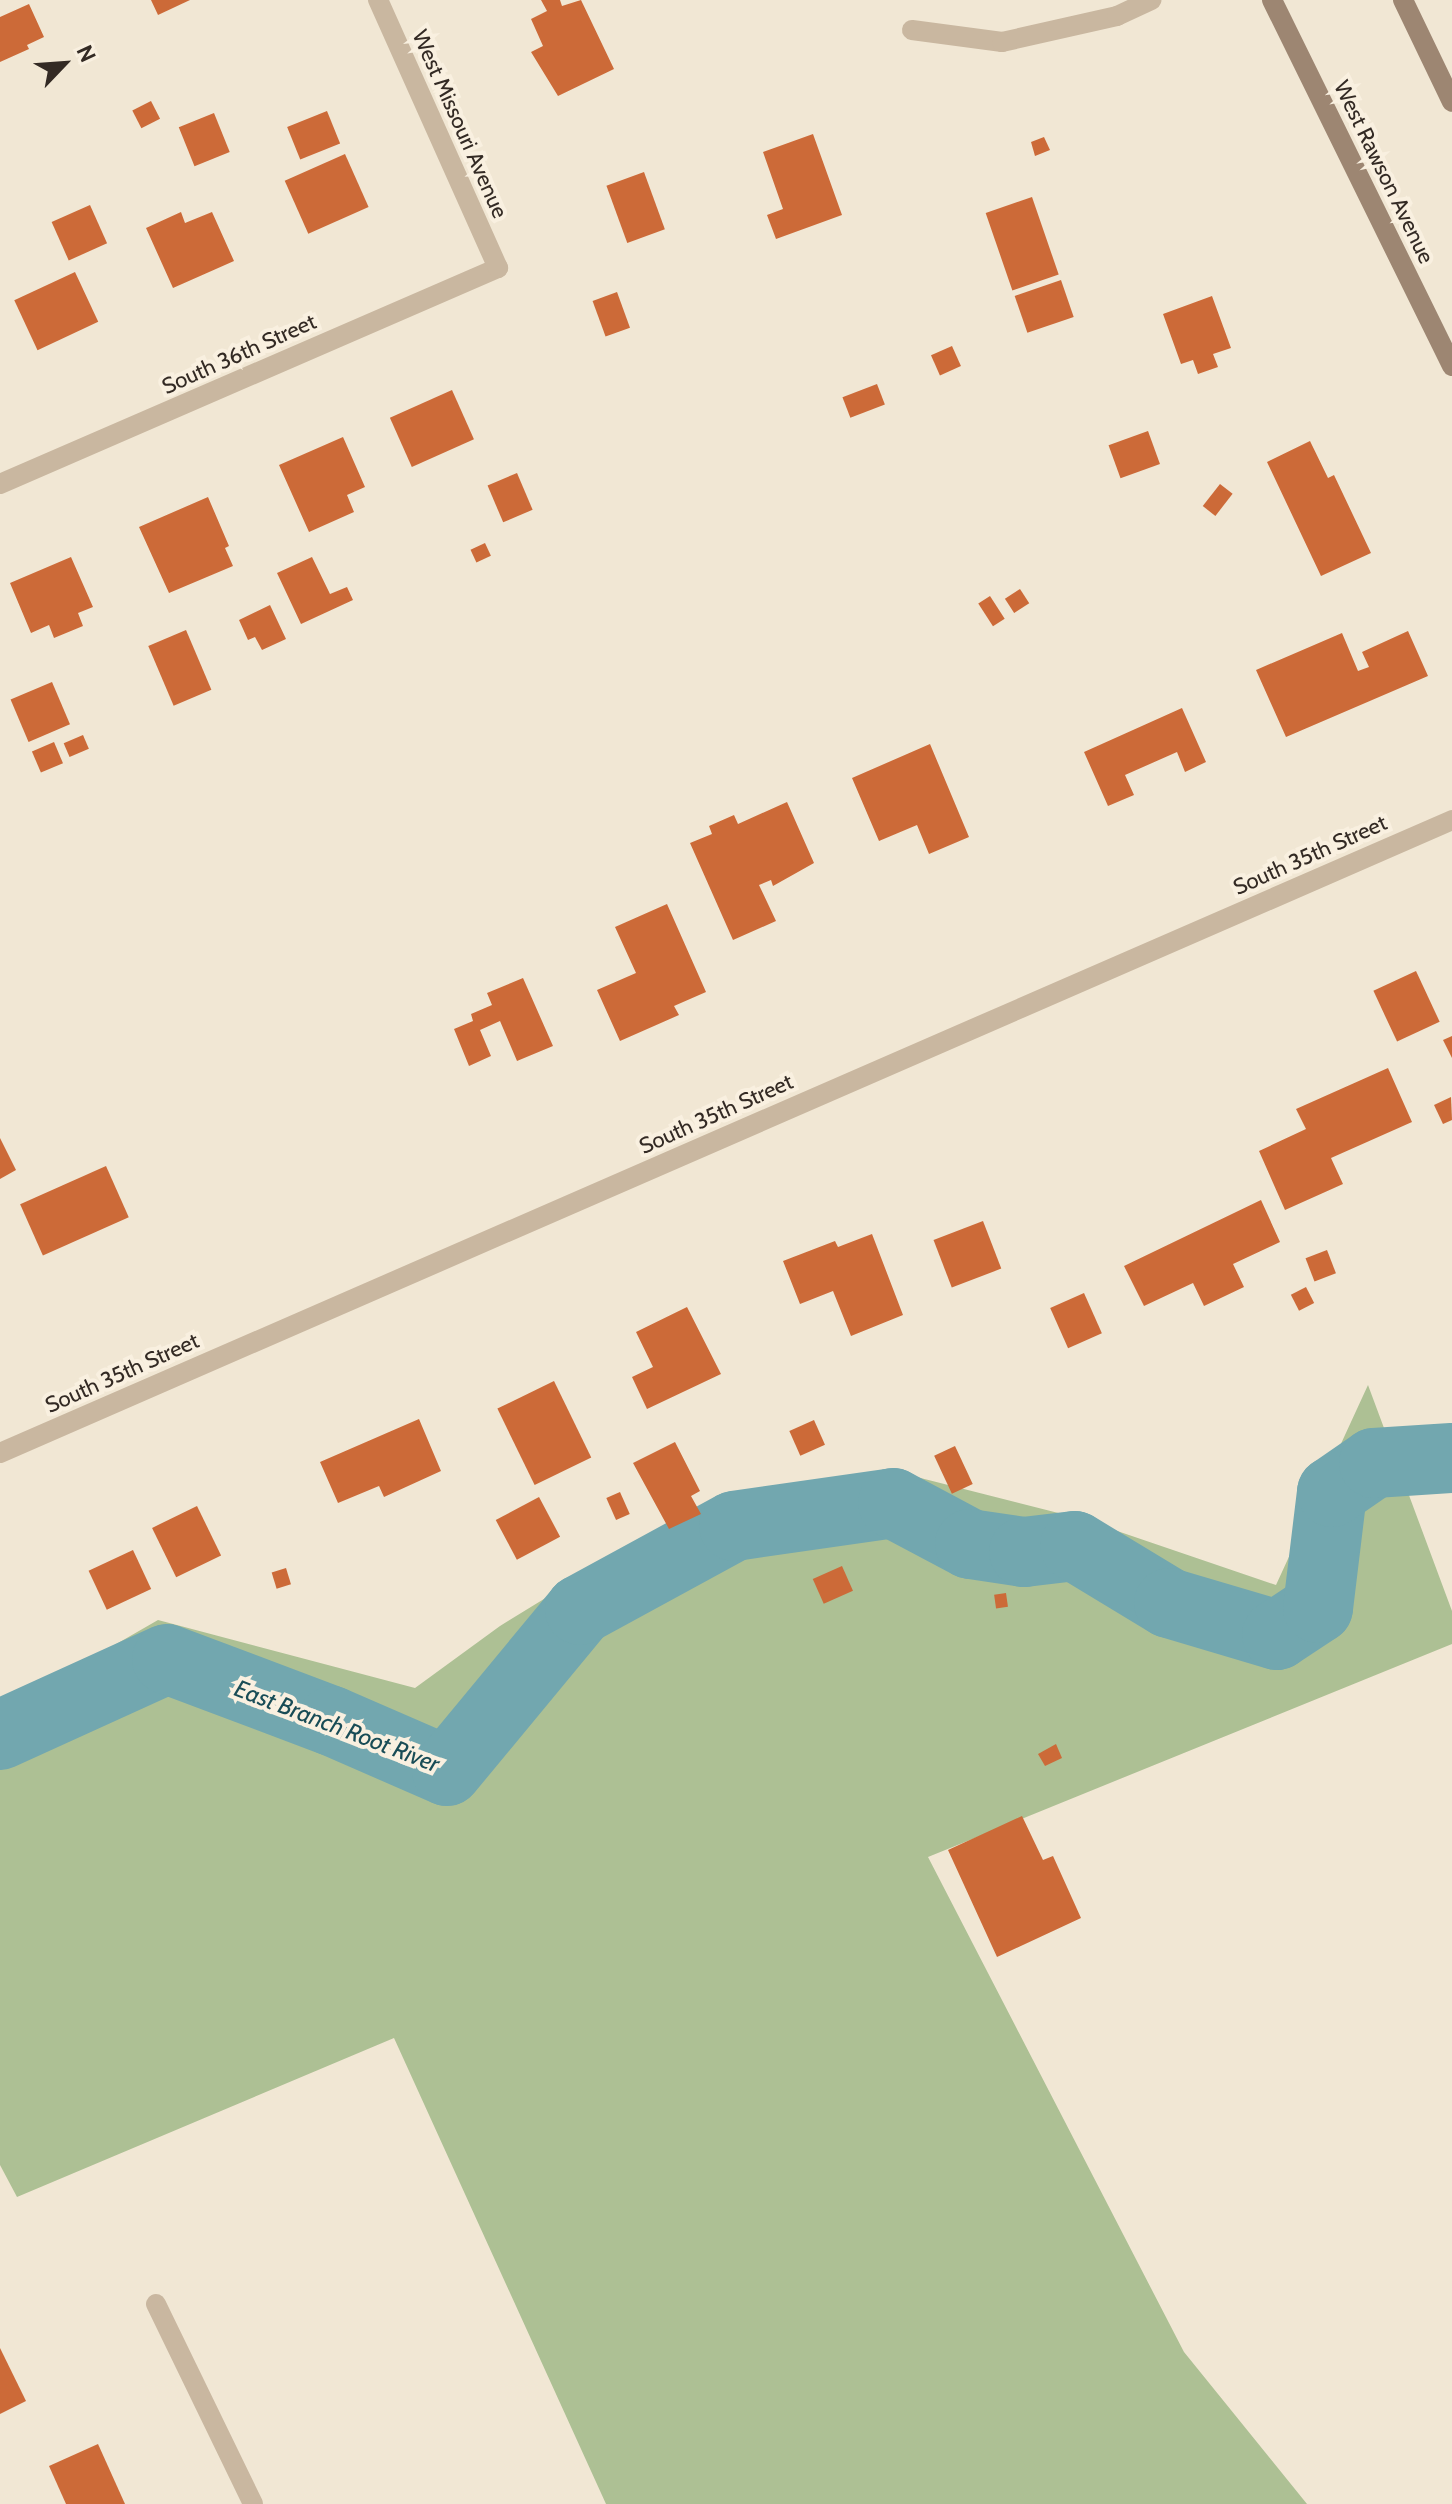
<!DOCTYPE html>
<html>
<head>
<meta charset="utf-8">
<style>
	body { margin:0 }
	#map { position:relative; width:1452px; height:2504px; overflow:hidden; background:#f1e7d4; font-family:Cabin,sans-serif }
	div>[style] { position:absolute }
	.green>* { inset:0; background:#adc094 }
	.river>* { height:70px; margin:-35px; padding:0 35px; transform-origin:35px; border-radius:35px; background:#72a7af }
	.building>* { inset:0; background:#cc6a38; transform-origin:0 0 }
	.service>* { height:20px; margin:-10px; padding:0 10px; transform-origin:10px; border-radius:10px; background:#c9b7a0 }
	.minor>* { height:20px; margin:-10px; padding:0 10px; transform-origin:10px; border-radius:10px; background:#c9b7a0 }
	.secondary>* { height:20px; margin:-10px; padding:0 10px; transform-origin:10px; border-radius:10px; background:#9d8672 }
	span { translate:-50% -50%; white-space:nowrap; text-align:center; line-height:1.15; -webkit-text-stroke:8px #f9f0e0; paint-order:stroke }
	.street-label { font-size:22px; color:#332a24 }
	.water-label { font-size:24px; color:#184c56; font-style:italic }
	.north { position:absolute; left:24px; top:24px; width:80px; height:80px; -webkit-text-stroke:6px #f9f0e0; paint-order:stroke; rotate:65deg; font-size:22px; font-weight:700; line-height:32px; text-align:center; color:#332a24 }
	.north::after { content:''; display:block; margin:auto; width:28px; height:36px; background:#332a24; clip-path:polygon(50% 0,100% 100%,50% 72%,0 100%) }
</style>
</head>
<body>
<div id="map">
	<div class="green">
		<div style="clip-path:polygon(1368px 1385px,1452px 1611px,1452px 1644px,928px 1857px,1184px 2352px,1307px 2504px,606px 2504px,394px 2038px,17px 2197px,0 2165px,0 1711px,158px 1620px,415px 1688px,500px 1626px,650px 1534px,893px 1471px,1082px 1519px,1276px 1585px)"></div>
	</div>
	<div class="river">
		<div style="left:0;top:1735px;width:183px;rotate:-24.5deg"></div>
		<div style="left:167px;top:1659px;width:176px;rotate:20.6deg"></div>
		<div style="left:332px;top:1721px;width:125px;rotate:23.5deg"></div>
		<div style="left:447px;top:1771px;width:209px;rotate:-50.4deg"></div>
		<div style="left:580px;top:1610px;width:175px;rotate:-28.6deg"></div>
		<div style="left:734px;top:1526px;width:161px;rotate:-8.2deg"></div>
		<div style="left:893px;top:1503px;width:87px;rotate:28deg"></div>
		<div style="left:970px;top:1544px;width:55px;rotate:8.4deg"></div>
		<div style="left:1024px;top:1552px;width:51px;rotate:-6.7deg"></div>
		<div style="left:1075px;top:1546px;width:110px;rotate:31.2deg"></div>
		<div style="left:1169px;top:1603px;width:113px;rotate:16.5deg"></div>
		<div style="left:1277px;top:1635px;width:49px;rotate:-33.4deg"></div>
		<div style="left:1318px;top:1608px;width:117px;rotate:-83.1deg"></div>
		<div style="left:1332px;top:1492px;width:51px;rotate:-34.6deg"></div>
		<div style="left:1374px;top:1463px;width:78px;rotate:-3.7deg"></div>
	</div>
	<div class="building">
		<div style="clip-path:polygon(151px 0,190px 0,158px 15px)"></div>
		<div style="clip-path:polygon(541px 0,560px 0,562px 6px,581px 0,614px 69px,558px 96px,531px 52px,543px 46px,531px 19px,547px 11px)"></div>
		<div style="clip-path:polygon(29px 4px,44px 37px,27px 45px,29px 49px,0 62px,0 17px)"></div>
		<div style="left:151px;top:101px;width:20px;height:21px;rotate:63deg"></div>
		<div style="left:327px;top:111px;width:35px;height:43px;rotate:68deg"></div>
		<div style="left:214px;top:113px;width:42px;height:38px;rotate:68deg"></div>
		<div style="clip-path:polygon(813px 134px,842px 215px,776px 239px,767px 215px,783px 209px,763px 152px)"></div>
		<div style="clip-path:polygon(1044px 137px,1050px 150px,1035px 156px,1031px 142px)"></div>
		<div style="left:345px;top:154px;width:58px;height:66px;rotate:66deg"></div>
		<div style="left:644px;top:172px;width:61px;height:40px;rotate:70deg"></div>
		<div style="left:1032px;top:197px;width:82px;height:49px;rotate:71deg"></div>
		<div style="left:90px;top:205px;width:42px;height:42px;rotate:66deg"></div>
		<div style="clip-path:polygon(181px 212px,185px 223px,212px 212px,234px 261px,173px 288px,146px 228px)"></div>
		<div style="left:75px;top:272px;width:55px;height:67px;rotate:65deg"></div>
		<div style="left:1061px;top:280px;width:39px;height:49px;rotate:71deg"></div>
		<div style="left:617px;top:292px;width:38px;height:26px;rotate:70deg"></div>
		<div style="clip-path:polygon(1212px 296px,1231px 348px,1213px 354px,1218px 367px,1198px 374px,1193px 360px,1181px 364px,1163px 314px)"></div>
		<div style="left:952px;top:346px;width:22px;height:23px;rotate:66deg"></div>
		<div style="left:877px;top:384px;width:22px;height:37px;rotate:69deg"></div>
		<div style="left:452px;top:390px;width:54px;height:68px;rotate:66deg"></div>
		<div style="left:1148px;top:431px;width:35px;height:42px;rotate:70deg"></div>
		<div style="clip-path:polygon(343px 437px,365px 487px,347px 495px,354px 512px,309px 532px,279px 465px)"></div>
		<div style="clip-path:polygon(1310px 441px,1328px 478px,1334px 475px,1371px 553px,1321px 576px,1267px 462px)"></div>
		<div style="left:517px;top:473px;width:40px;height:32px;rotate:67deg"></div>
		<div style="left:1220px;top:484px;width:16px;height:28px;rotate:38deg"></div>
		<div style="clip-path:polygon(208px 497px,229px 546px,225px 548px,233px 566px,169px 593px,139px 527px)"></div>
		<div style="left:485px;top:543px;width:14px;height:16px;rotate:65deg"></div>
		<div style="clip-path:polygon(71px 557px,93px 607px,78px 613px,83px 626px,54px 638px,49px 625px,31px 633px,10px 583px)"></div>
		<div style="clip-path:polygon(312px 557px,330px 594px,347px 587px,353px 600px,301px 624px,277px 573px)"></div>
		<div style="left:1020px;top:589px;width:17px;height:18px;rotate:57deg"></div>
		<div style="left:990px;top:596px;width:27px;height:14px;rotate:57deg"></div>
		<div style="clip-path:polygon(270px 605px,286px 639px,262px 650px,255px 637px,248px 640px,239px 620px)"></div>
		<div style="left:186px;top:630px;width:65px;height:41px;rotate:67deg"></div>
		<div style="clip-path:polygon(1408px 631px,1428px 676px,1286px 737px,1256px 670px,1342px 633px,1358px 671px,1369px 667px,1362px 652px)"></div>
		<div style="left:52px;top:682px;width:46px;height:45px;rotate:67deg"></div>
		<div style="clip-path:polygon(1182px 708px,1206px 762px,1185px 772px,1177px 752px,1125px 775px,1134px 795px,1108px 806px,1084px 752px)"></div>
		<div style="left:83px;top:735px;width:15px;height:21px;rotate:67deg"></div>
		<div style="left:54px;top:742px;width:23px;height:24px;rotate:67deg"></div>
		<div style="clip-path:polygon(930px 744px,969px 837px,929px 854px,917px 825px,879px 841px,852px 778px)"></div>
		<div style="clip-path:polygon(787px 802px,814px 863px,773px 886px,771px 880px,759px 885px,776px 921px,733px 940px,690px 843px,712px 834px,709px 826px,734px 815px,738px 824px)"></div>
		<div style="clip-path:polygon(667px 904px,706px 992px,674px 1006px,679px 1015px,620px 1041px,597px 990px,636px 973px,615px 927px)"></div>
		<div style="left:1416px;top:971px;width:56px;height:47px;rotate:65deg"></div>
		<div style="clip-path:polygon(523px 978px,553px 1046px,517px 1061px,500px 1021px,480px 1030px,491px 1056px,469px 1066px,454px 1029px,473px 1021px,471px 1014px,492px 1005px,487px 993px)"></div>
		<div style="clip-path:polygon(1452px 1036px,1452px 1058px,1443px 1040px)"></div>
		<div style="clip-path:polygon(1388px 1068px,1412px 1122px,1331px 1158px,1343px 1184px,1285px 1210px,1259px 1151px,1306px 1129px,1296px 1109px)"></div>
		<div style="clip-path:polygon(1451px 1097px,1452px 1120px,1443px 1124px,1434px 1105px)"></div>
		<div style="clip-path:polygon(0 1138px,16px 1170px,0 1179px)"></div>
		<div style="left:106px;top:1166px;width:56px;height:94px;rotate:66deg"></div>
		<div style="clip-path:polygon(1261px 1200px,1280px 1242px,1233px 1264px,1244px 1287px,1204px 1306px,1193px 1283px,1144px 1306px,1124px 1266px)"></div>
		<div style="left:983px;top:1221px;width:51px;height:53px;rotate:69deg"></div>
		<div style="clip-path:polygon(872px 1234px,903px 1315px,851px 1336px,833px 1291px,800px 1304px,783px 1261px,835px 1241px,838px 1247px)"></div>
		<div style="left:1327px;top:1250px;width:25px;height:23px;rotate:69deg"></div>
		<div style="left:1306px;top:1287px;width:18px;height:17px;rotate:63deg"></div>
		<div style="left:1084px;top:1293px;width:44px;height:37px;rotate:66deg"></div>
		<div style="clip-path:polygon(687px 1307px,721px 1374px,647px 1409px,632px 1377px,653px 1367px,636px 1332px)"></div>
		<div style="left:554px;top:1381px;width:85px;height:63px;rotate:64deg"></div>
		<div style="clip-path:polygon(419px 1419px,441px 1471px,384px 1497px,379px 1486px,338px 1503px,320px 1462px)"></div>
		<div style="left:814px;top:1420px;width:27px;height:27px;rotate:66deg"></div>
		<div style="clip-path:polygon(675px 1442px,700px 1491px,691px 1496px,701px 1514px,669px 1529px,633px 1463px)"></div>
		<div style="left:955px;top:1446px;width:42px;height:23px;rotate:65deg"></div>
		<div style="left:620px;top:1492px;width:24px;height:15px;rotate:66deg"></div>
		<div style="left:539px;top:1497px;width:45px;height:49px;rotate:62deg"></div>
		<div style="left:197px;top:1506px;width:55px;height:50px;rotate:64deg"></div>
		<div style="left:133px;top:1550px;width:43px;height:49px;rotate:65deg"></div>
		<div style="left:842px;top:1566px;width:27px;height:32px;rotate:66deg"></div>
		<div style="left:286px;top:1568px;width:17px;height:15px;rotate:73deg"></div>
		<div style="left:1006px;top:1593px;width:14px;height:12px;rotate:82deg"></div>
		<div style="clip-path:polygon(1056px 1744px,1062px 1758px,1045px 1766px,1038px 1754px)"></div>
		<div style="clip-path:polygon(1022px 1816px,1043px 1860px,1053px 1856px,1081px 1918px,997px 1957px,948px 1850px)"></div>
		<div style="clip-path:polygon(0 2348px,26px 2401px,0 2414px)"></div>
		<div style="clip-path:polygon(98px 2444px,125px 2504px,66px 2504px,49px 2466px)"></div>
	</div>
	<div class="service">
		<div style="left:912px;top:30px;width:91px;rotate:7.6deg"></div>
		<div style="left:1002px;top:42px;width:118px;rotate:-12.7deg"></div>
		<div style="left:1117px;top:16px;width:38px;rotate:-25deg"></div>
	</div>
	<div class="minor">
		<div style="left:0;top:484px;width:543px;rotate:-23.45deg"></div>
		<div style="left:498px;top:268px;width:294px;rotate:-114.1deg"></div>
		<div style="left:0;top:1453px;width:1584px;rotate:-23.55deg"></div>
		<div style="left:156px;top:2304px;width:222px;rotate:64.1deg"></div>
	</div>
	<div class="secondary">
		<div style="left:1272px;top:0;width:408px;rotate:63.8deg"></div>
		<div style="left:1403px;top:0;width:113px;rotate:64.3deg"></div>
	</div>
	<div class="street-label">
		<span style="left:460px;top:124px;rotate:66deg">West Missouri Avenue</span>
		<span style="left:1384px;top:172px;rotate:64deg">West Rawson Avenue</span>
		<span style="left:239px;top:354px;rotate:-24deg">South 36th Street</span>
		<span style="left:1310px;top:855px;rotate:-24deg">South 35th Street</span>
		<span style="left:716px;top:1114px;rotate:-24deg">South 35th Street</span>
		<span style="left:122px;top:1373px;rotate:-24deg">South 35th Street</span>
	</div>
	<div class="water-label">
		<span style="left:337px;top:1726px;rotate:21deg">East Branch Root River</span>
	</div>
	<div class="north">N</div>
</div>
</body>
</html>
